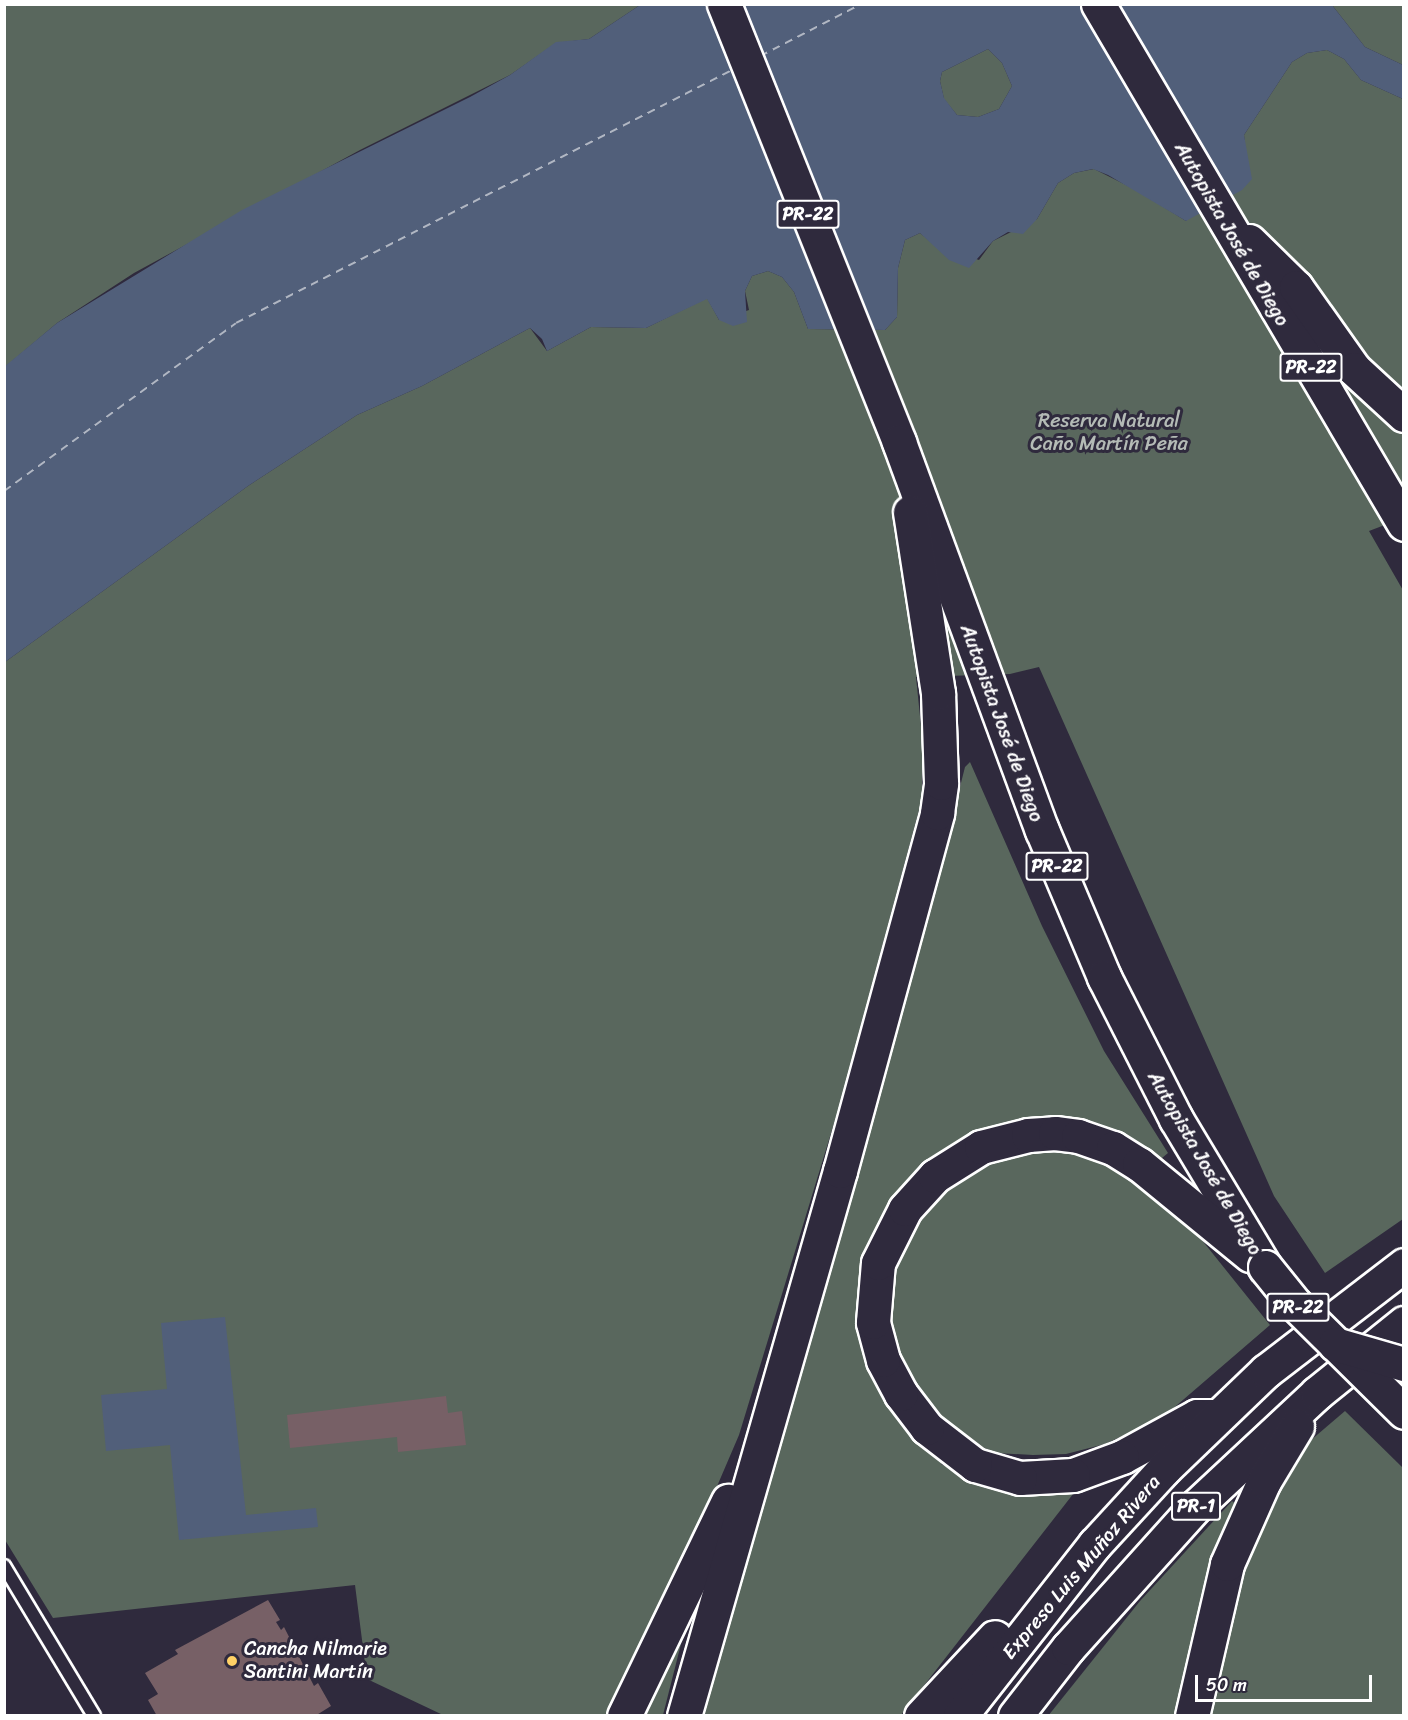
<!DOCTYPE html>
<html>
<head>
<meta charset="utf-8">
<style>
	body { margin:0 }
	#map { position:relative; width:1408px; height:1720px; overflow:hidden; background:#2f2a3d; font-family:Sriracha,sans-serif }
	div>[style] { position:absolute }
	.green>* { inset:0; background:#59675d }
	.water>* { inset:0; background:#515f7a }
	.ferry>* { height:1.5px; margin-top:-0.75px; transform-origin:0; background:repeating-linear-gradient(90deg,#b1b7c3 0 8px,transparent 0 14px) }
	.building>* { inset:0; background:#776066 }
	.roads { filter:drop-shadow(2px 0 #fff) drop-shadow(-2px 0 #fff) drop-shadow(0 2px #fff) drop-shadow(0 -2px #fff) }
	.service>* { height:12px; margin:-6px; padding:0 6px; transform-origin:6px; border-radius:6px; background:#2f2a3d }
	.motorway>* { height:33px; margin:-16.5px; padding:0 16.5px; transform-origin:16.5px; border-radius:16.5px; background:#2f2a3d }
	.bridges { filter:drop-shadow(2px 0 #fff) drop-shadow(-2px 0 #fff) drop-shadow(0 2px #fff) drop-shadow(0 -2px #fff) }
	.motorway-bridge>* { height:33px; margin:-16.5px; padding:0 16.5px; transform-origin:16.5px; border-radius:16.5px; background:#2f2a3d }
	.dots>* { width:16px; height:16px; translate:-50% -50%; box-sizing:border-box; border:3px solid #2f2a3d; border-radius:50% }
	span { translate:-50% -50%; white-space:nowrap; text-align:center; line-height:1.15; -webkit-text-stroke:6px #2f2a3d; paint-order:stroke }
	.shield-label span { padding:2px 4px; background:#2f2a3d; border:2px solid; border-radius:4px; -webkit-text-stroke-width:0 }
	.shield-label { font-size:18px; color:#fff; font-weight:700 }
	.street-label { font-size:20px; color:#fff }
	.park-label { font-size:20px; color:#b4bbb6 }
	.poi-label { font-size:20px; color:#fff }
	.left { translate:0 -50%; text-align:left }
	.frame { position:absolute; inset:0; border:6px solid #fff; pointer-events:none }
	.scale { position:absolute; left:1195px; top:1675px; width:177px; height:27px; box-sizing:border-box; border:3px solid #fff; border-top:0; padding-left:8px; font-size:18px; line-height:21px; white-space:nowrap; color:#fff; -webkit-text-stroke:4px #2f2a3d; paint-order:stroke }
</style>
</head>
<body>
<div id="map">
	<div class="green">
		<div style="clip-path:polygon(5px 5px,640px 5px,589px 39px,556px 43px,510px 75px,360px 150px,134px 273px,57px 323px,5px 367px)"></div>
		<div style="clip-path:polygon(1332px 5px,1403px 5px,1403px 65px,1365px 47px)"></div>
		<div style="clip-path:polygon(988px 49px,1002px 63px,1012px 86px,999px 109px,978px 117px,957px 115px,944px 99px,940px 81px,942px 72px)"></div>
		<div style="clip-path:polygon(1327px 50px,1344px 59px,1361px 80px,1403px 99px,1403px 518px,1369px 531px,1404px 592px,1403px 1219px,1325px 1273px,1274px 1196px,1039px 667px,1010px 674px,916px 677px,922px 736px,922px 799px,839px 1107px,739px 1435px,679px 1575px,607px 1715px,443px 1715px,367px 1679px,355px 1585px,53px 1618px,5px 1540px,5px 662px,248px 486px,357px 415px,422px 386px,530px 328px,547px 351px,591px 327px,646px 328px,707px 298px,719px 320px,749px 310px,745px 291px,752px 276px,768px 271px,782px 277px,794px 292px,808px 329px,885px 330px,897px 317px,898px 268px,905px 240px,920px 233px,932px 243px,979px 260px,993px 241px,1037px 219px,1058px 183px,1074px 173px,1094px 169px,1136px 190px,1186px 221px,1246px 155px,1244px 135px,1292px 62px,1307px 53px)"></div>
		<div style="clip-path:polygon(970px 762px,1042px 926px,1104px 1051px,1168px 1153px,1156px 1163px,1185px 1219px,1270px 1325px,1162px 1418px,1105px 1444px,1066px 1454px,1033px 1455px,996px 1453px,959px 1437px,941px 1464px,976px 1481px,1077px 1489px,901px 1715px,699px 1716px,934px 890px,965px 767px)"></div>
		<div style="clip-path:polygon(1345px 1411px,1403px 1468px,1403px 1715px,1205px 1716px,1233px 1583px,1290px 1458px)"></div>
		<div style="clip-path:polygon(1232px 1501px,1238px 1506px,1180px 1715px,1048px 1716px,1140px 1601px)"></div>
		<div style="clip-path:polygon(681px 1644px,663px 1715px,642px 1715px)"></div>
	</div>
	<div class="water">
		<div style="clip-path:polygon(evenodd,640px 5px,1332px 5px,1365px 47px,1403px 65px,1403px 99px,1361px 80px,1344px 59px,1327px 50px,1307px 53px,1292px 62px,1244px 135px,1252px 179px,1242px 190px,1186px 221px,1108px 175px,1093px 169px,1074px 173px,1058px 183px,1037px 219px,1023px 234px,1008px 232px,993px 241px,969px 268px,949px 260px,920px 233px,905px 240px,898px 268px,897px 317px,885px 330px,808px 329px,794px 292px,782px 277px,768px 271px,752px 276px,745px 291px,747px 322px,733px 326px,719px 320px,707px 299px,646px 328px,591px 327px,547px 351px,542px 339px,530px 328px,422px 386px,357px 415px,248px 486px,5px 662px,4px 367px,57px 323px,242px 210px,470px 97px,510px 75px,556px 42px,589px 39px,640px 5px,988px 49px,1002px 63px,1012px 86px,999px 109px,978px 117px,957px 115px,944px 98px,940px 81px,942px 72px,988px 49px)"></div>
		<div style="clip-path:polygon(225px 1317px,246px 1515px,316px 1508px,318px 1527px,179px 1540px,170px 1445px,106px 1451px,101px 1395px,167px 1389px,161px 1323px)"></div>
	</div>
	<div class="ferry">
		<div style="left:760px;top:56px;width:114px;rotate:-27.2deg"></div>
		<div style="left:4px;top:491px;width:286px;rotate:-35.9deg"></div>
		<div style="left:236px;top:323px;width:557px;rotate:-27.03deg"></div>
	</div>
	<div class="building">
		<div style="clip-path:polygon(446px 1396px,448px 1413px,462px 1411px,466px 1445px,398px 1452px,397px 1437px,290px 1448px,287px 1415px)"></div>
		<div style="clip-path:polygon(268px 1600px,280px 1620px,276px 1622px,281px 1630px,284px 1627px,314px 1686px,318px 1683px,331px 1706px,315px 1716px,157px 1716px,148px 1700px,158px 1694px,145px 1673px,178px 1654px,175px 1650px)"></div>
	</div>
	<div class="roads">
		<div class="service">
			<div style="left:4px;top:1566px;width:175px;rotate:59deg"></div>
		</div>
		<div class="motorway">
			<div style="left:724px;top:4px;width:472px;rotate:68.2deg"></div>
			<div style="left:899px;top:442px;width:414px;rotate:69.8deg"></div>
			<div style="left:1042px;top:830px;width:160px;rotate:67.1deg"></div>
			<div style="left:1104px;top:977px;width:159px;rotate:63.1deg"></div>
			<div style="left:1176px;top:1119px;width:173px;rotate:59deg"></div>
			<div style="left:1098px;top:4px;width:603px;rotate:59.52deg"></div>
			<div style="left:1249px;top:241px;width:66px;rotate:44.4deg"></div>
			<div style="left:1296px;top:287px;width:100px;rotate:54.7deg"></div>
			<div style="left:1354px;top:369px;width:68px;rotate:42.6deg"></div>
			<div style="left:1218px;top:1416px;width:21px;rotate:180deg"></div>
			<div style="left:1197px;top:1416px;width:85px;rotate:151.3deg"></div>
			<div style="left:1122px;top:1457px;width:52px;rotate:159.8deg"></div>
			<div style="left:1073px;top:1475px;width:53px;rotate:176.8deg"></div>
			<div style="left:1020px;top:1478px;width:47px;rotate:-163.9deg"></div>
			<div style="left:975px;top:1465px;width:61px;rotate:-142.4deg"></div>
			<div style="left:927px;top:1428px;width:43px;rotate:-127.4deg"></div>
			<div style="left:901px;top:1394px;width:38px;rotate:-118deg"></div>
			<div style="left:883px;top:1360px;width:39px;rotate:-105deg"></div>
			<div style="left:873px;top:1322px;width:59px;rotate:-85.2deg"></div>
			<div style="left:878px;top:1263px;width:60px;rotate:-63.4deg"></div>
			<div style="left:905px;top:1209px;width:45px;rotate:-47.7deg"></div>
			<div style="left:935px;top:1176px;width:54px;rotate:-32.2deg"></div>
			<div style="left:981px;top:1147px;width:49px;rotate:-14.3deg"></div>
			<div style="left:1028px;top:1135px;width:27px;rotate:-4deg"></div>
			<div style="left:1055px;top:1133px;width:23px;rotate:7deg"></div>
			<div style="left:1078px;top:1136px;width:37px;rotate:19deg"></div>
			<div style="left:1113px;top:1148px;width:31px;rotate:32deg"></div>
			<div style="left:1139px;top:1164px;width:144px;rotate:39.3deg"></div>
			<div style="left:624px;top:1716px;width:239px;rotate:-64.2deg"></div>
			<div style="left:684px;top:1716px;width:567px;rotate:-74.03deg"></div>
			<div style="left:840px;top:1171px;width:371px;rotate:-74.8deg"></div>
			<div style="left:937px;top:813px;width:30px;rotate:-82deg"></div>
			<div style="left:941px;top:783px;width:90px;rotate:-91.9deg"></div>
			<div style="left:938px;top:693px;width:183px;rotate:-98.8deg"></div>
			<div style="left:921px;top:1716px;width:108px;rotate:-46.9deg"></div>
			<div style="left:960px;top:1716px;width:219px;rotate:-51.9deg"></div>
			<div style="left:1095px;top:1544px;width:102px;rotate:-47.4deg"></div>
			<div style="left:1164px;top:1469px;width:141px;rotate:-43.9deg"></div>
			<div style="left:1266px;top:1371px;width:174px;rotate:-37.5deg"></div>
			<div style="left:1015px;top:1716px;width:86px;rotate:-52.1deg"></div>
			<div style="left:1068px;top:1648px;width:191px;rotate:-48deg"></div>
			<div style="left:1196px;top:1506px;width:166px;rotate:-43deg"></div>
			<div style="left:1317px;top:1393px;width:112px;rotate:-38.8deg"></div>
			<div style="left:1192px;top:1716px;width:156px;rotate:-77deg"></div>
			<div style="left:1227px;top:1564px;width:91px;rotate:-66deg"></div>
			<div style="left:1264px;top:1481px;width:64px;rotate:-59deg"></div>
		</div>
	</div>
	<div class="bridges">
		<div class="motorway-bridge">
			<div style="left:1265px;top:1267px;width:48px;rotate:51deg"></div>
			<div style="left:1295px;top:1304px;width:153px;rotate:44.7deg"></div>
			<div style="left:1335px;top:1344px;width:72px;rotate:16.2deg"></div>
		</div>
	</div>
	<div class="dots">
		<div style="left:232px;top:1661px;background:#ffd166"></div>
	</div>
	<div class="shield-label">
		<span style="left:808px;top:214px">PR-22</span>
		<span style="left:1311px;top:367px">PR-22</span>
		<span style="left:1057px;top:866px">PR-22</span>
		<span style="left:1298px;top:1307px">PR-22</span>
		<span style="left:1196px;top:1506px">PR-1</span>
	</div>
	<div class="street-label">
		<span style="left:1232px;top:234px;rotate:60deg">Autopista José de Diego</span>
		<span style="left:1002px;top:723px;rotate:70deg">Autopista José de Diego</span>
		<span style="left:1205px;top:1163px;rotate:60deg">Autopista José de Diego</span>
		<span style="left:1081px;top:1567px;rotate:-50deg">Expreso Luis Muñoz Rivera</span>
	</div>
	<div class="park-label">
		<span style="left:1109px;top:432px">Reserva Natural<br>Caño Martín Peña</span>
	</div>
	<div class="poi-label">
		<span class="left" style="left:244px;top:1660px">Cancha Nilmarie<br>Santini Martín</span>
	</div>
	<div class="frame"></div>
	<div class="scale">50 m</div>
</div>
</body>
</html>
